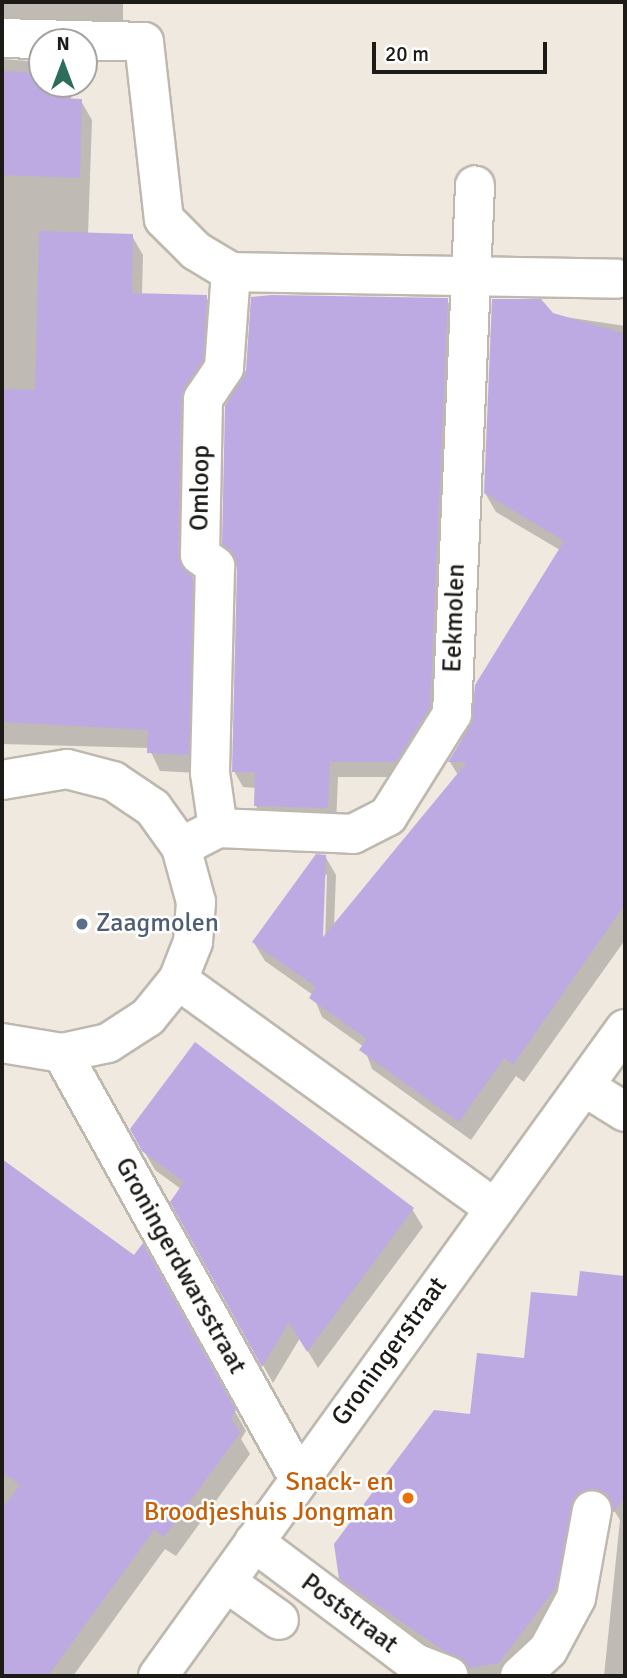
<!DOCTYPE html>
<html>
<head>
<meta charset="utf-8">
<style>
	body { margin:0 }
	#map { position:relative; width:627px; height:1678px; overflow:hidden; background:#efe9e0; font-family:Signika,sans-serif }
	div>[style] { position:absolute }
	.shadow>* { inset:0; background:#0003 }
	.building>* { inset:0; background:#bdaae3 }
	.roads { filter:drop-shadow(2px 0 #beb8af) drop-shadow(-2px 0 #beb8af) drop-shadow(0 2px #beb8af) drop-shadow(0 -2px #beb8af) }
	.minor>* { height:38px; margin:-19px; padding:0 19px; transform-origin:19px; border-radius:19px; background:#fff }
	.dots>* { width:19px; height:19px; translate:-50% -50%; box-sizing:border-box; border:4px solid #fff; border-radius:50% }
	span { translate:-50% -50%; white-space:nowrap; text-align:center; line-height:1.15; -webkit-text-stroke:5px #fff; paint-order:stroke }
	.street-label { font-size:26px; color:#1d1b17 }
	.service-label { font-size:26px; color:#4e5e75 }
	.left { translate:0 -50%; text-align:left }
	.food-label { font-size:26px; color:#c56008 }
	.right { translate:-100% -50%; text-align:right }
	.frame { position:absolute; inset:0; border:4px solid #1d1b17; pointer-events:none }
	.north { position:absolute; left:28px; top:28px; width:70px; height:70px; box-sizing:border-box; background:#fff; border:2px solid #a5a4a2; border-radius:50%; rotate:0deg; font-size:19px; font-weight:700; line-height:28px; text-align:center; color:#1d1b17 }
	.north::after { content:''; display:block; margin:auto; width:24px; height:32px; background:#2d6d5c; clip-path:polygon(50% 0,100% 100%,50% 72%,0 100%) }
	.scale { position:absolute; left:372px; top:42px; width:175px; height:32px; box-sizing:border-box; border:4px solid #1d1b17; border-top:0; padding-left:9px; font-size:21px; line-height:24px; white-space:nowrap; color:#1d1b17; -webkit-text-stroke:5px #fff; paint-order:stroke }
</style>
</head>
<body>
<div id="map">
	<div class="shadow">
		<div style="clip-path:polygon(2px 2px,123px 2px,123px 21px,74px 19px,73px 36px,2px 38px)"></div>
		<div style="clip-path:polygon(2px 59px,42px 62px,42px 84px,71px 84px,71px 100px,81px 101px,92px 120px,88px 234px,132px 236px,143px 255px,142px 295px,206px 297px,217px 316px,188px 573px,203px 598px,198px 773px,160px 771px,149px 748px,2px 744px)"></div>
		<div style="clip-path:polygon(447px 300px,456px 316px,439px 724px,405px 777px,338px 777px,336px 824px,265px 822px,256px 806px,256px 788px,243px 787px,234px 771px)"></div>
		<div style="clip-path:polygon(evenodd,552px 315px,625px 326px,625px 940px,524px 1082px,516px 1076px,471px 1140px,372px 1069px,364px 1047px,322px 1017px,313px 995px,265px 961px,254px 943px,325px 856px,336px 875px,334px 926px,458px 775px,450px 762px,560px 550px,496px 512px,485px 493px,552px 315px,327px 874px,325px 946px,321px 946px,324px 877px,327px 874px)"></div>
		<div style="clip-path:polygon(132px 1130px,412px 1209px,423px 1227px,318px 1368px,300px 1338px,273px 1383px,172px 1202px,181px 1189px,155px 1170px)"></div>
		<div style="clip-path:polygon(2px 1161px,135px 1257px,143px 1246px,246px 1431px,241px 1439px,250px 1454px,176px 1556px,165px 1549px,73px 1676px,2px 1676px)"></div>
		<div style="clip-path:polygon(582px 1273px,625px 1277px,625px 1676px,604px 1676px,620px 1520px,615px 1512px,597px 1509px,566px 1609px,515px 1676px,462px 1676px,353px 1599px,341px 1578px,472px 1416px,579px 1298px)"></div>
	</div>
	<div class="building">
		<div style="clip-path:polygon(2px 71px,42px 73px,42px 84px,61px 84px,60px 98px,82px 99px,80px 178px,2px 175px)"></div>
		<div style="clip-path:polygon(39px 231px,133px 234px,132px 293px,207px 295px,203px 361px,181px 399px,178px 555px,193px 577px,189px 755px,147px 753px,148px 730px,2px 722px,2px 389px,35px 390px)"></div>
		<div style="clip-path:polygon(272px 295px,448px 298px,430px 707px,396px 762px,330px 762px,328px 808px,254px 806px,255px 772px,232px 772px,237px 567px,222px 544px,225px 406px,246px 370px,251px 297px)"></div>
		<div style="clip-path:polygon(492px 299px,541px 299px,553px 313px,625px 334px,625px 904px,513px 1065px,504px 1058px,459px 1122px,359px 1050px,367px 1039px,309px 998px,316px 987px,252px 942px,316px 854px,326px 855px,323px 937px,467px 762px,448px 762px,471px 725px,475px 685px,564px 541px,484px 493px)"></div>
		<div style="clip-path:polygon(195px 1042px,414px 1208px,307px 1352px,289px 1322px,262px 1367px,170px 1202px,184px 1182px,142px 1151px,130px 1129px)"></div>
		<div style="clip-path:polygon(2px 1159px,134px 1255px,143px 1243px,236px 1410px,231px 1418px,240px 1433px,164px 1537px,154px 1530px,48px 1676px,2px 1676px,2px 1509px,20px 1485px,2px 1472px)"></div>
		<div style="clip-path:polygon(580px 1271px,625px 1276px,625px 1497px,613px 1512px,607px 1494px,597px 1489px,576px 1495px,555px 1589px,499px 1663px,469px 1668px,339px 1579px,334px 1544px,434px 1410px,470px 1414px,477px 1353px,524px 1358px,531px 1292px,577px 1296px)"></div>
	</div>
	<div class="roads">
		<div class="minor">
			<div style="left:2px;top:38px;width:142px;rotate:1.6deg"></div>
			<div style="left:144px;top:42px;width:178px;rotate:83.6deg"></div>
			<div style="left:164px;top:219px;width:45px;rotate:45deg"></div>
			<div style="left:196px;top:251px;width:41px;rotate:31deg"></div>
			<div style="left:231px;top:272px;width:96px;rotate:94.2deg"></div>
			<div style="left:224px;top:368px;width:37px;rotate:124deg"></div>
			<div style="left:203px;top:399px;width:156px;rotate:91.1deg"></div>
			<div style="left:200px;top:555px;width:19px;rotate:36deg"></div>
			<div style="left:215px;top:566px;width:207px;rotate:91.4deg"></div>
			<div style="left:210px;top:773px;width:56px;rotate:81.7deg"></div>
			<div style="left:231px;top:272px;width:386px;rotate:1deg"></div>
			<div style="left:2px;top:780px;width:66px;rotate:-9.6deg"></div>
			<div style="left:67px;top:769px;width:48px;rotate:14.6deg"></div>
			<div style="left:113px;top:781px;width:48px;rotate:34deg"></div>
			<div style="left:153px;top:808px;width:48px;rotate:54.3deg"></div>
			<div style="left:181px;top:847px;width:57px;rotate:74.7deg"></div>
			<div style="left:196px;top:902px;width:40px;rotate:94.3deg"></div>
			<div style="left:193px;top:942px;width:41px;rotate:111.5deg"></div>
			<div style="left:178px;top:980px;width:48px;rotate:129deg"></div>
			<div style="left:148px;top:1017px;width:48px;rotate:147deg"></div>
			<div style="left:108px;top:1043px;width:47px;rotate:167.7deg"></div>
			<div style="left:62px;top:1053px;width:61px;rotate:-170.5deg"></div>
			<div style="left:181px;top:847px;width:42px;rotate:-27.2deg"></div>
			<div style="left:218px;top:828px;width:135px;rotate:2.5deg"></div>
			<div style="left:353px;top:834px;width:39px;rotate:-27deg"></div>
			<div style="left:388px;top:816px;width:120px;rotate:-57.9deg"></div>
			<div style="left:452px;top:714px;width:529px;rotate:-87.51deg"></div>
			<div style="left:178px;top:980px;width:391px;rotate:35.8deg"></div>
			<div style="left:62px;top:1053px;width:487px;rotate:60.9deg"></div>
			<div style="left:585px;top:1087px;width:47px;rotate:32deg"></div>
			<div style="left:254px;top:1542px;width:201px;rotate:36.9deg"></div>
			<div style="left:415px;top:1663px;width:36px;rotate:21deg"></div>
			<div style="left:226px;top:1582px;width:65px;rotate:35.6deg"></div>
			<div style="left:158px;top:1676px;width:798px;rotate:-54.18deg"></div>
			<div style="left:520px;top:1676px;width:38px;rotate:-43deg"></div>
			<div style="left:548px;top:1650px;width:59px;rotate:-61.7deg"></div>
			<div style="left:576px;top:1598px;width:89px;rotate:-79.7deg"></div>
		</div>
	</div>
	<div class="dots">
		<div style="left:82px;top:924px;background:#5c6f8a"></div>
		<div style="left:408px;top:1498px;background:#e8710a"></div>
	</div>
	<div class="street-label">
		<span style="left:201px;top:488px;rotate:-89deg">Omloop</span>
		<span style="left:455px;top:618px;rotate:-88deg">Eekmolen</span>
		<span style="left:180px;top:1266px;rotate:61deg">Groningerdwarsstraat</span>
		<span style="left:390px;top:1352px;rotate:-54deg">Groningerstraat</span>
		<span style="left:349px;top:1614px;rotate:37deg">Poststraat</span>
	</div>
	<div class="service-label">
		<span class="left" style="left:96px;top:924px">Zaagmolen</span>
	</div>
	<div class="food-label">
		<span class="right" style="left:394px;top:1498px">Snack- en<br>Broodjeshuis Jongman</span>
	</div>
	<div class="frame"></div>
	<div class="north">N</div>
	<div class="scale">20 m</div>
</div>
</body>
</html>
